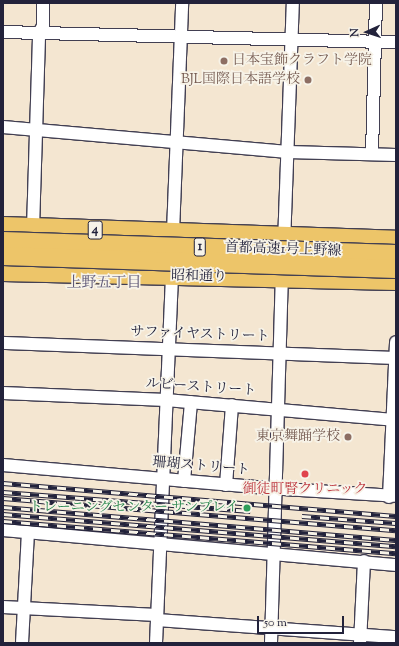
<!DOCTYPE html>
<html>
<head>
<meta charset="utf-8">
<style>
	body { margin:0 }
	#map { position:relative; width:399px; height:646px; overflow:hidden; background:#f4e6d1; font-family:"Sorts Mill Goudy","Noto Serif JP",serif }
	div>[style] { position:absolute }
	.roads { filter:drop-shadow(1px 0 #423f52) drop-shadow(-1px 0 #423f52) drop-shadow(0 1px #423f52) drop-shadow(0 -1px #423f52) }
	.minor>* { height:12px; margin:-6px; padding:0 6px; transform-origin:6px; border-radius:6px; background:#fff }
	.highway>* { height:18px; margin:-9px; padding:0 9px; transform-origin:9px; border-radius:9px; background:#edc569 }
	.rail>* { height:4.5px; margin-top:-2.25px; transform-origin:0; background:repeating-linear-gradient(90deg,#f7f3e8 0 9px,#22223b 0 18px); box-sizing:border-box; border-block:1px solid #22223b }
	.bridges { filter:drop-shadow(1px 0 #423f52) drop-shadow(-1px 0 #423f52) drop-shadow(0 1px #423f52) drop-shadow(0 -1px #423f52) }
	.highway-bridge>* { height:18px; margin:-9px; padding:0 9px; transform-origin:9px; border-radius:9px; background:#edc569 }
	.dots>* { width:11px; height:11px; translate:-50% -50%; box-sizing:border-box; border:2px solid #f7f3e8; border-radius:50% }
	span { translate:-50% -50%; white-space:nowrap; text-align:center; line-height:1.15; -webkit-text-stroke:3.5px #f7f3e8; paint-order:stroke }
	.shield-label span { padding:1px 3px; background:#f7f3e8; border:1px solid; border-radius:3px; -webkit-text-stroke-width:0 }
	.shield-label { font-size:13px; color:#22223b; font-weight:700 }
	.education-label { font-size:14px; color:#785e54 }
	.left { translate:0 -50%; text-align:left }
	.right { translate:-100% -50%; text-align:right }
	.street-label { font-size:14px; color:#22223b }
	.health-label { font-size:14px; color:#be3a42 }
	.leisure-label { font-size:14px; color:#27864d }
	.neighbourhood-label { font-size:15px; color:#595374 }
	.frame { position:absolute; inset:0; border:4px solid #22223b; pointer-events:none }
	.north { position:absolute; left:347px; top:12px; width:40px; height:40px; -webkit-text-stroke:3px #f7f3e8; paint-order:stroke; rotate:267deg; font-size:11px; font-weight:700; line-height:16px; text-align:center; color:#22223b }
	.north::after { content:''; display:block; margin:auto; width:14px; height:18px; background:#22223b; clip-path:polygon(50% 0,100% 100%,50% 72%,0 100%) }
	.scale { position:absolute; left:257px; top:616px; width:87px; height:18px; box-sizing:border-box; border:2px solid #22223b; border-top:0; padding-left:5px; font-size:12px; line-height:14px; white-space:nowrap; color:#22223b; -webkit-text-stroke:3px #f7f3e8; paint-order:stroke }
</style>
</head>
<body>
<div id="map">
	<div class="roads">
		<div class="minor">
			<div style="left:3px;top:32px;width:393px;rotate:1.5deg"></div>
			<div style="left:3px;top:127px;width:286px;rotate:5deg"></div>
			<div style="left:288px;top:152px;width:108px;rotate:1.6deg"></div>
			<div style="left:372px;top:154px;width:151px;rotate:-88.5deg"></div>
			<div style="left:33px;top:228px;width:195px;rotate:-88.2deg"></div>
			<div style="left:39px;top:33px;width:8px;rotate:-60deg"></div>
			<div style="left:43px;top:26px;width:23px;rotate:-90deg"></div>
			<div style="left:173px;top:232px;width:229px;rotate:-87.7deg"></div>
			<div style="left:284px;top:244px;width:241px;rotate:-87.9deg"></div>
			<div style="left:3px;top:343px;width:393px;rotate:2.2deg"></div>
			<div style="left:3px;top:393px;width:163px;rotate:2.5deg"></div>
			<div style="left:166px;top:400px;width:231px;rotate:5deg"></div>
			<div style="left:3px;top:465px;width:265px;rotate:5deg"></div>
			<div style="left:267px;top:488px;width:129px;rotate:3.5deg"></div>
			<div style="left:184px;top:481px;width:79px;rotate:-84.9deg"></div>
			<div style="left:226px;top:485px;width:80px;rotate:-85.7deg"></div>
			<div style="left:389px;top:497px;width:155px;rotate:-87.4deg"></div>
			<div style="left:3px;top:530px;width:395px;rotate:5.1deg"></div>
			<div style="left:3px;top:607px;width:154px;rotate:3deg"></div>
			<div style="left:157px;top:620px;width:240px;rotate:4.1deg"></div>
			<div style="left:22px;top:643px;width:111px;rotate:-86.9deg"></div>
			<div style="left:156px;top:643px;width:367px;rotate:-87.5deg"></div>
			<div style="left:271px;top:643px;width:371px;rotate:-88.3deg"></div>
			<div style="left:360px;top:643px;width:82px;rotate:-87.2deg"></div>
		</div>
		<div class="highway">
			<div style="left:3px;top:226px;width:393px;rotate:2deg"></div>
			<div style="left:3px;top:272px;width:393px;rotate:1.3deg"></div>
		</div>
	</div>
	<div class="rail">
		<div style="left:3px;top:483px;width:394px;rotate:4.8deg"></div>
		<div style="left:3px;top:492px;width:248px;rotate:4.4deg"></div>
		<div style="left:3px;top:498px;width:394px;rotate:4.7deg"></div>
		<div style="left:3px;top:507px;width:394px;rotate:4.8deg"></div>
		<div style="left:3px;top:514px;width:394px;rotate:4.7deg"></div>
		<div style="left:302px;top:516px;width:94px;rotate:4.3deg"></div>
		<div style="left:3px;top:521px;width:394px;rotate:4.7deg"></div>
	</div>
	<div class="bridges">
		<div class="highway-bridge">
			<div style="left:3px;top:241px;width:393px;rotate:1.9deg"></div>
			<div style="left:3px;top:256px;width:393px;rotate:1.9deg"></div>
		</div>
	</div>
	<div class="dots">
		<div style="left:224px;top:61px;background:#8d6e63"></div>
		<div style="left:308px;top:80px;background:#8d6e63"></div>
		<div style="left:348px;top:437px;background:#8d6e63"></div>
		<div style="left:305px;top:474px;background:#e0444e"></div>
		<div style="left:247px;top:508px;background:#2e9e5b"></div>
	</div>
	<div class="shield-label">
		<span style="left:95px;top:230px">4</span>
		<span style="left:200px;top:247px">1</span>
	</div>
	<div class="education-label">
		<span class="left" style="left:232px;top:61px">日本宝飾クラフト学院</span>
		<span class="right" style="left:300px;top:80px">BJL国際日本語学校</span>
		<span class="right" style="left:340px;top:437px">東京舞踊学校</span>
	</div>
	<div class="street-label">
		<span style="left:283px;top:250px;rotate:2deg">首都高速1号上野線</span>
		<span style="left:199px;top:277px;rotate:1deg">昭和通り</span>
		<span style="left:200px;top:335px;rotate:2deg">サファイヤストリート</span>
		<span style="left:201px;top:388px;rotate:4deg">ルビーストリート</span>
		<span style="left:201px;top:467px;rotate:5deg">珊瑚ストリート</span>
	</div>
	<div class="health-label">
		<span style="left:305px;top:490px">御徒町腎クリニック</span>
	</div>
	<div class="leisure-label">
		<span class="right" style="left:239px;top:508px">トレーニングセンター サンプレイ</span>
	</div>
	<div class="neighbourhood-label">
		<span style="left:104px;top:284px">上野五丁目</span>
	</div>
	<div class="frame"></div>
	<div class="north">N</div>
	<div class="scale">50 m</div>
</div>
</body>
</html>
